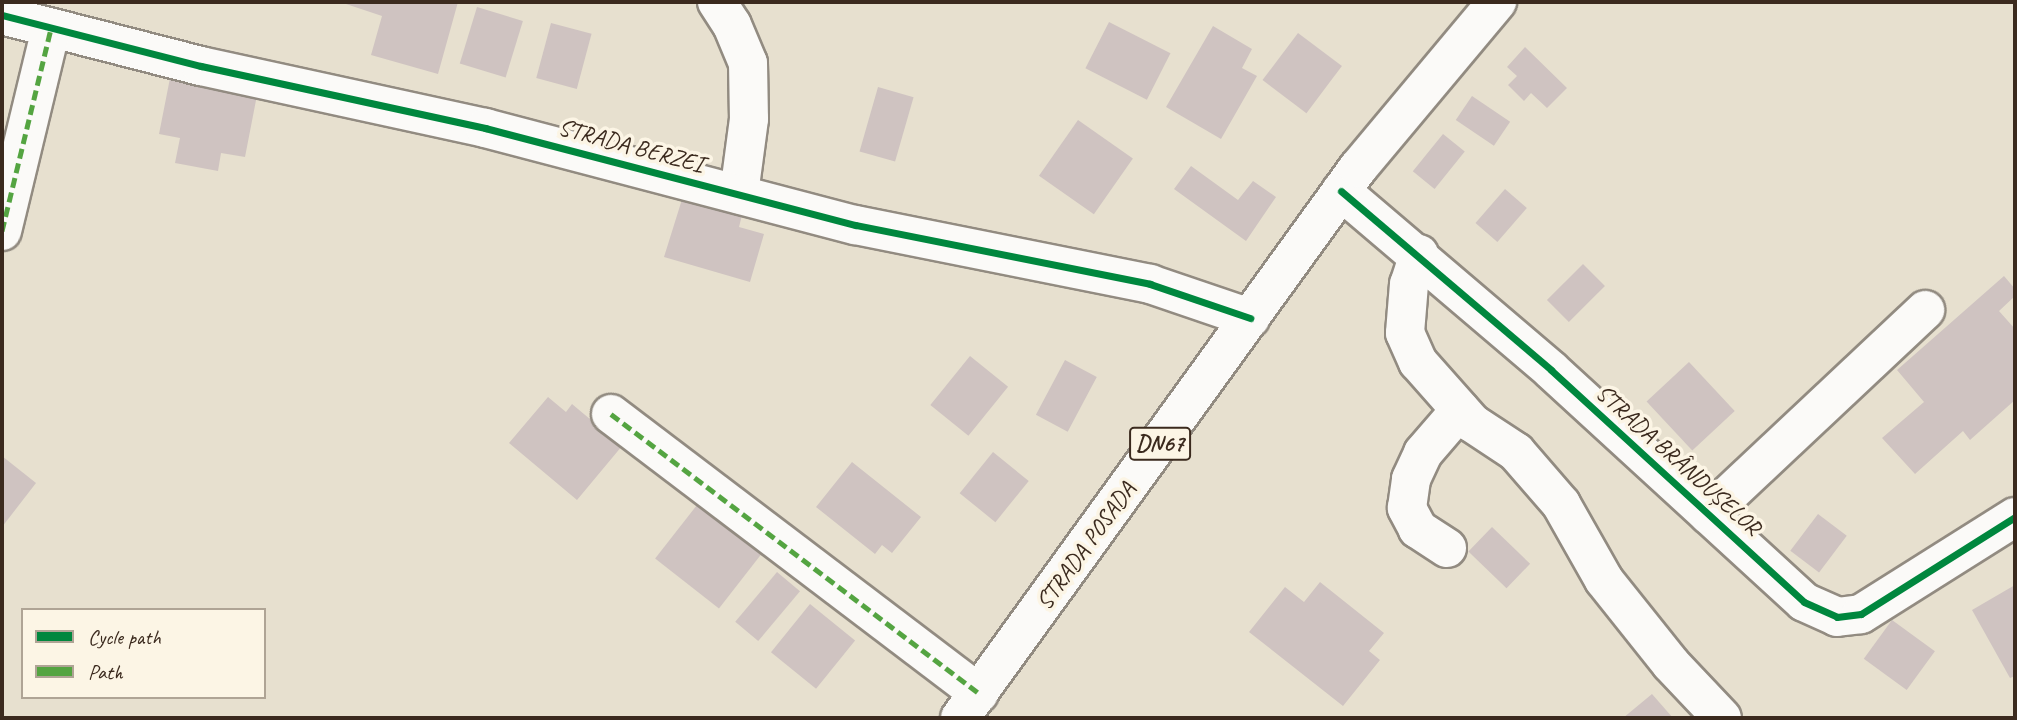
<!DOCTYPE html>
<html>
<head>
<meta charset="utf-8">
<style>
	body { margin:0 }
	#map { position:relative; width:2017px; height:720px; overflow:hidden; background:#e7e0cf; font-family:Caveat,sans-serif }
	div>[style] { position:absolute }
	.building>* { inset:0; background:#cfc3c1; transform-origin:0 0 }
	.roads { filter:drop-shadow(2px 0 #928b81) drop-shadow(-2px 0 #928b81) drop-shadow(0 2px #928b81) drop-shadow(0 -2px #928b81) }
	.minor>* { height:38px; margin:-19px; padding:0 19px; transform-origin:19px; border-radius:19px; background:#fbfaf8 }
	.major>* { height:38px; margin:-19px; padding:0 19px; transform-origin:19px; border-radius:19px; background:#fbfaf8 }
	.quiet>* { height:5px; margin-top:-2.5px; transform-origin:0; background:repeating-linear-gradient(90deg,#54a441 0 10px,transparent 0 15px) }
	.cycleway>* { height:7px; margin:-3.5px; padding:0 3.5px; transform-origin:3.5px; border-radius:3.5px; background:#00873e }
	span { translate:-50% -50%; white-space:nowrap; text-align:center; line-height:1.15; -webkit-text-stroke:7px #fcf5e5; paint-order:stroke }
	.shield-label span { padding:2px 5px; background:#fcf5e5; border:2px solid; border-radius:5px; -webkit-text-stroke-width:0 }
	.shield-label { font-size:23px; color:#3b2a1e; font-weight:700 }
	.street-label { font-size:24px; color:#3b2a1e }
	.frame { position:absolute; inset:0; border:4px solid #3b2a1e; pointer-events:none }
	.legend { position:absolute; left:21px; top:608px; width:245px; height:91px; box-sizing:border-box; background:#fcf5e5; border:2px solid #afa495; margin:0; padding:9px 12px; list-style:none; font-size:21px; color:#3b2a1e }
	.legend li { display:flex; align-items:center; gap:14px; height:35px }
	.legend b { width:35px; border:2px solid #afa495 }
</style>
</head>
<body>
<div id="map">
	<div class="building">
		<div style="clip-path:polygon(340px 2px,458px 2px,438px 74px,371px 55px,382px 16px)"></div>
		<div style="left:477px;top:7px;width:48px;height:59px;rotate:17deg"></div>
		<div style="left:1109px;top:22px;width:69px;height:52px;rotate:27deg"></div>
		<div style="left:551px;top:23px;width:42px;height:57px;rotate:15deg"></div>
		<div style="clip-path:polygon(1213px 26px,1252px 49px,1242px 68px,1257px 76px,1221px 139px,1166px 107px)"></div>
		<div style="left:1298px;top:33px;width:55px;height:59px;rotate:37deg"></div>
		<div style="clip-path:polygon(1525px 47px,1567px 88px,1547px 108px,1531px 93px,1524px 101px,1508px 85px,1517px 76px,1507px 67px)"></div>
		<div style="clip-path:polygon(171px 73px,258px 90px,245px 157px,221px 153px,218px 171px,175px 163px,180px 138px,159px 134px)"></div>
		<div style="left:878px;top:87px;width:37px;height:67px;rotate:16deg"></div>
		<div style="left:1472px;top:96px;width:46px;height:29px;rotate:34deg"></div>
		<div style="left:1078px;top:120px;width:67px;height:68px;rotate:35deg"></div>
		<div style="left:1443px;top:134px;width:28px;height:48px;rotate:39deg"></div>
		<div style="clip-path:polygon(1191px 166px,1238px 200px,1253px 181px,1276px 197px,1246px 241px,1174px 189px)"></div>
		<div style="left:1505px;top:189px;width:29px;height:45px;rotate:41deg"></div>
		<div style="clip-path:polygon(684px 193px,743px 211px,739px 227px,764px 234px,750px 282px,664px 257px)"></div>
		<div style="left:1583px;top:264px;width:31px;height:51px;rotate:45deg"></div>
		<div style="clip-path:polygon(2004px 276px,2015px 289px,2015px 296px,1999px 311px,2015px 329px,2015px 400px,1970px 440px,1963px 431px,1915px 474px,1882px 438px,1924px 402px,1897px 370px)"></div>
		<div style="left:970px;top:356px;width:49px;height:63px;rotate:39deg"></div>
		<div style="left:1065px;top:360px;width:36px;height:62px;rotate:28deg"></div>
		<div style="left:1689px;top:362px;width:67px;height:58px;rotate:47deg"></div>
		<div style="clip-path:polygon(548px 397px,566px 412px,572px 404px,622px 446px,577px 500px,509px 443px)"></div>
		<div style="left:993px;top:452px;width:46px;height:53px;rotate:39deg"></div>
		<div style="clip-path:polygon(2px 456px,36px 483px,2px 527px)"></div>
		<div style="clip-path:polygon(852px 462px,921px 517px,892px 553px,882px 545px,875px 554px,816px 507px)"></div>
		<div style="left:697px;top:505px;width:81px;height:68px;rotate:38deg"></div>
		<div style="left:1818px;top:514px;width:36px;height:46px;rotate:37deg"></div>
		<div style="left:1492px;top:527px;width:53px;height:34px;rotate:44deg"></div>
		<div style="left:777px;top:572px;width:30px;height:65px;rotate:40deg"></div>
		<div style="clip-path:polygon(1320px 582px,1384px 633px,1369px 651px,1380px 660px,1343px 706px,1249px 632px,1285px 587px,1304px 602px)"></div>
		<div style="clip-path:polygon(2015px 585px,2015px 676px,2010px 678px,1972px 610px)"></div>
		<div style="left:810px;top:604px;width:58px;height:62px;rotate:39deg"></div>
		<div style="left:1892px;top:620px;width:53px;height:48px;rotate:36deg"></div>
		<div style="clip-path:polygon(1652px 694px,1673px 718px,1623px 718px)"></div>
	</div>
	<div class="roads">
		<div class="minor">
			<div style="left:717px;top:2px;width:27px;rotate:57deg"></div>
			<div style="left:732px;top:25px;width:41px;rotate:67.2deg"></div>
			<div style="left:748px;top:63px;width:56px;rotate:89deg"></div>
			<div style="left:749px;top:119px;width:76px;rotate:97.6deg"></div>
			<div style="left:2px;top:15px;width:205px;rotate:14.4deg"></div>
			<div style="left:201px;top:66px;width:291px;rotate:12.3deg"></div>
			<div style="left:485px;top:128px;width:383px;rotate:14.7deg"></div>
			<div style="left:856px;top:225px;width:300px;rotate:11.3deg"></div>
			<div style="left:1150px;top:284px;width:106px;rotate:18.8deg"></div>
			<div style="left:1341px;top:191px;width:276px;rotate:40.4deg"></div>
			<div style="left:1551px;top:370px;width:343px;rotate:42.5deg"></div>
			<div style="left:1804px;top:602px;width:36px;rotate:24deg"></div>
			<div style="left:1837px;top:617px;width:24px;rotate:-7deg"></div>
			<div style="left:1861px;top:614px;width:182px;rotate:-32.2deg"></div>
			<div style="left:2px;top:231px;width:209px;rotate:-76.4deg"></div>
			<div style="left:1419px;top:254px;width:32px;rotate:108deg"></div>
			<div style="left:1409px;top:284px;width:49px;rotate:94.7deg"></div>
			<div style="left:1405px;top:333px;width:32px;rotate:66deg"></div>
			<div style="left:1418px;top:362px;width:81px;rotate:48.5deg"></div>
			<div style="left:1472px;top:423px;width:53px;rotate:33.4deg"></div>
			<div style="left:1516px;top:452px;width:69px;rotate:49.1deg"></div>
			<div style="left:1561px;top:504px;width:87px;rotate:60.5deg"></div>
			<div style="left:1604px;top:580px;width:107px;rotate:51.4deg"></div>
			<div style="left:1671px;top:664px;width:74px;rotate:46.6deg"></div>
			<div style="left:611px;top:414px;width:462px;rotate:37.2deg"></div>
			<div style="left:1708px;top:514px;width:298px;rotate:-43.2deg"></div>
			<div style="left:1447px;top:548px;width:35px;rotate:-147deg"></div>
			<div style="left:1418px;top:529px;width:24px;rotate:-118deg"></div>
			<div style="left:1407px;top:508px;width:29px;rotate:-82deg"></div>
			<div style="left:1411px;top:479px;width:29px;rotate:-65deg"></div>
			<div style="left:1423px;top:453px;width:57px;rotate:-49.3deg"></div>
		</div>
		<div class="major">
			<div style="left:960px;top:718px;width:679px;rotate:-54.11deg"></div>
			<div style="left:1358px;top:168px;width:217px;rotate:-50.1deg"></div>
		</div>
	</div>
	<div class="quiet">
		<div style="left:2px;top:231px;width:209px;rotate:-76.4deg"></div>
		<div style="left:611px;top:414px;width:462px;rotate:37.2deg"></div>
	</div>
	<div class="cycleway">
		<div style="left:2px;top:15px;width:205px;rotate:14.4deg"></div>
		<div style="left:201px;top:66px;width:291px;rotate:12.3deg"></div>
		<div style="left:485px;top:128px;width:383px;rotate:14.7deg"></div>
		<div style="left:856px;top:225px;width:300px;rotate:11.3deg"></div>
		<div style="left:1150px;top:284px;width:106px;rotate:18.8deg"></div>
		<div style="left:1341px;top:191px;width:276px;rotate:40.4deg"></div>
		<div style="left:1551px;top:370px;width:343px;rotate:42.5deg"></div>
		<div style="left:1804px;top:602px;width:36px;rotate:24deg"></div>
		<div style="left:1837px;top:617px;width:24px;rotate:-7deg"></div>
		<div style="left:1861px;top:614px;width:182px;rotate:-32.2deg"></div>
	</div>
	<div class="shield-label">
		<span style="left:1160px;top:444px">DN67</span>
	</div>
	<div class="street-label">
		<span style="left:631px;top:146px;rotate:15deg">STRADA BERZEI</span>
		<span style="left:1678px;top:460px;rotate:42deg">STRADA BRÂNDUȘELOR</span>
		<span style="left:1086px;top:546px;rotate:-54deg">STRADA POSADA</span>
	</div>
	<div class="frame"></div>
	<ul class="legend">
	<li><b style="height:9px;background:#00873e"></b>Cycle path</li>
	<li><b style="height:9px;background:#54a441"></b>Path</li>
	</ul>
</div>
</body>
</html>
